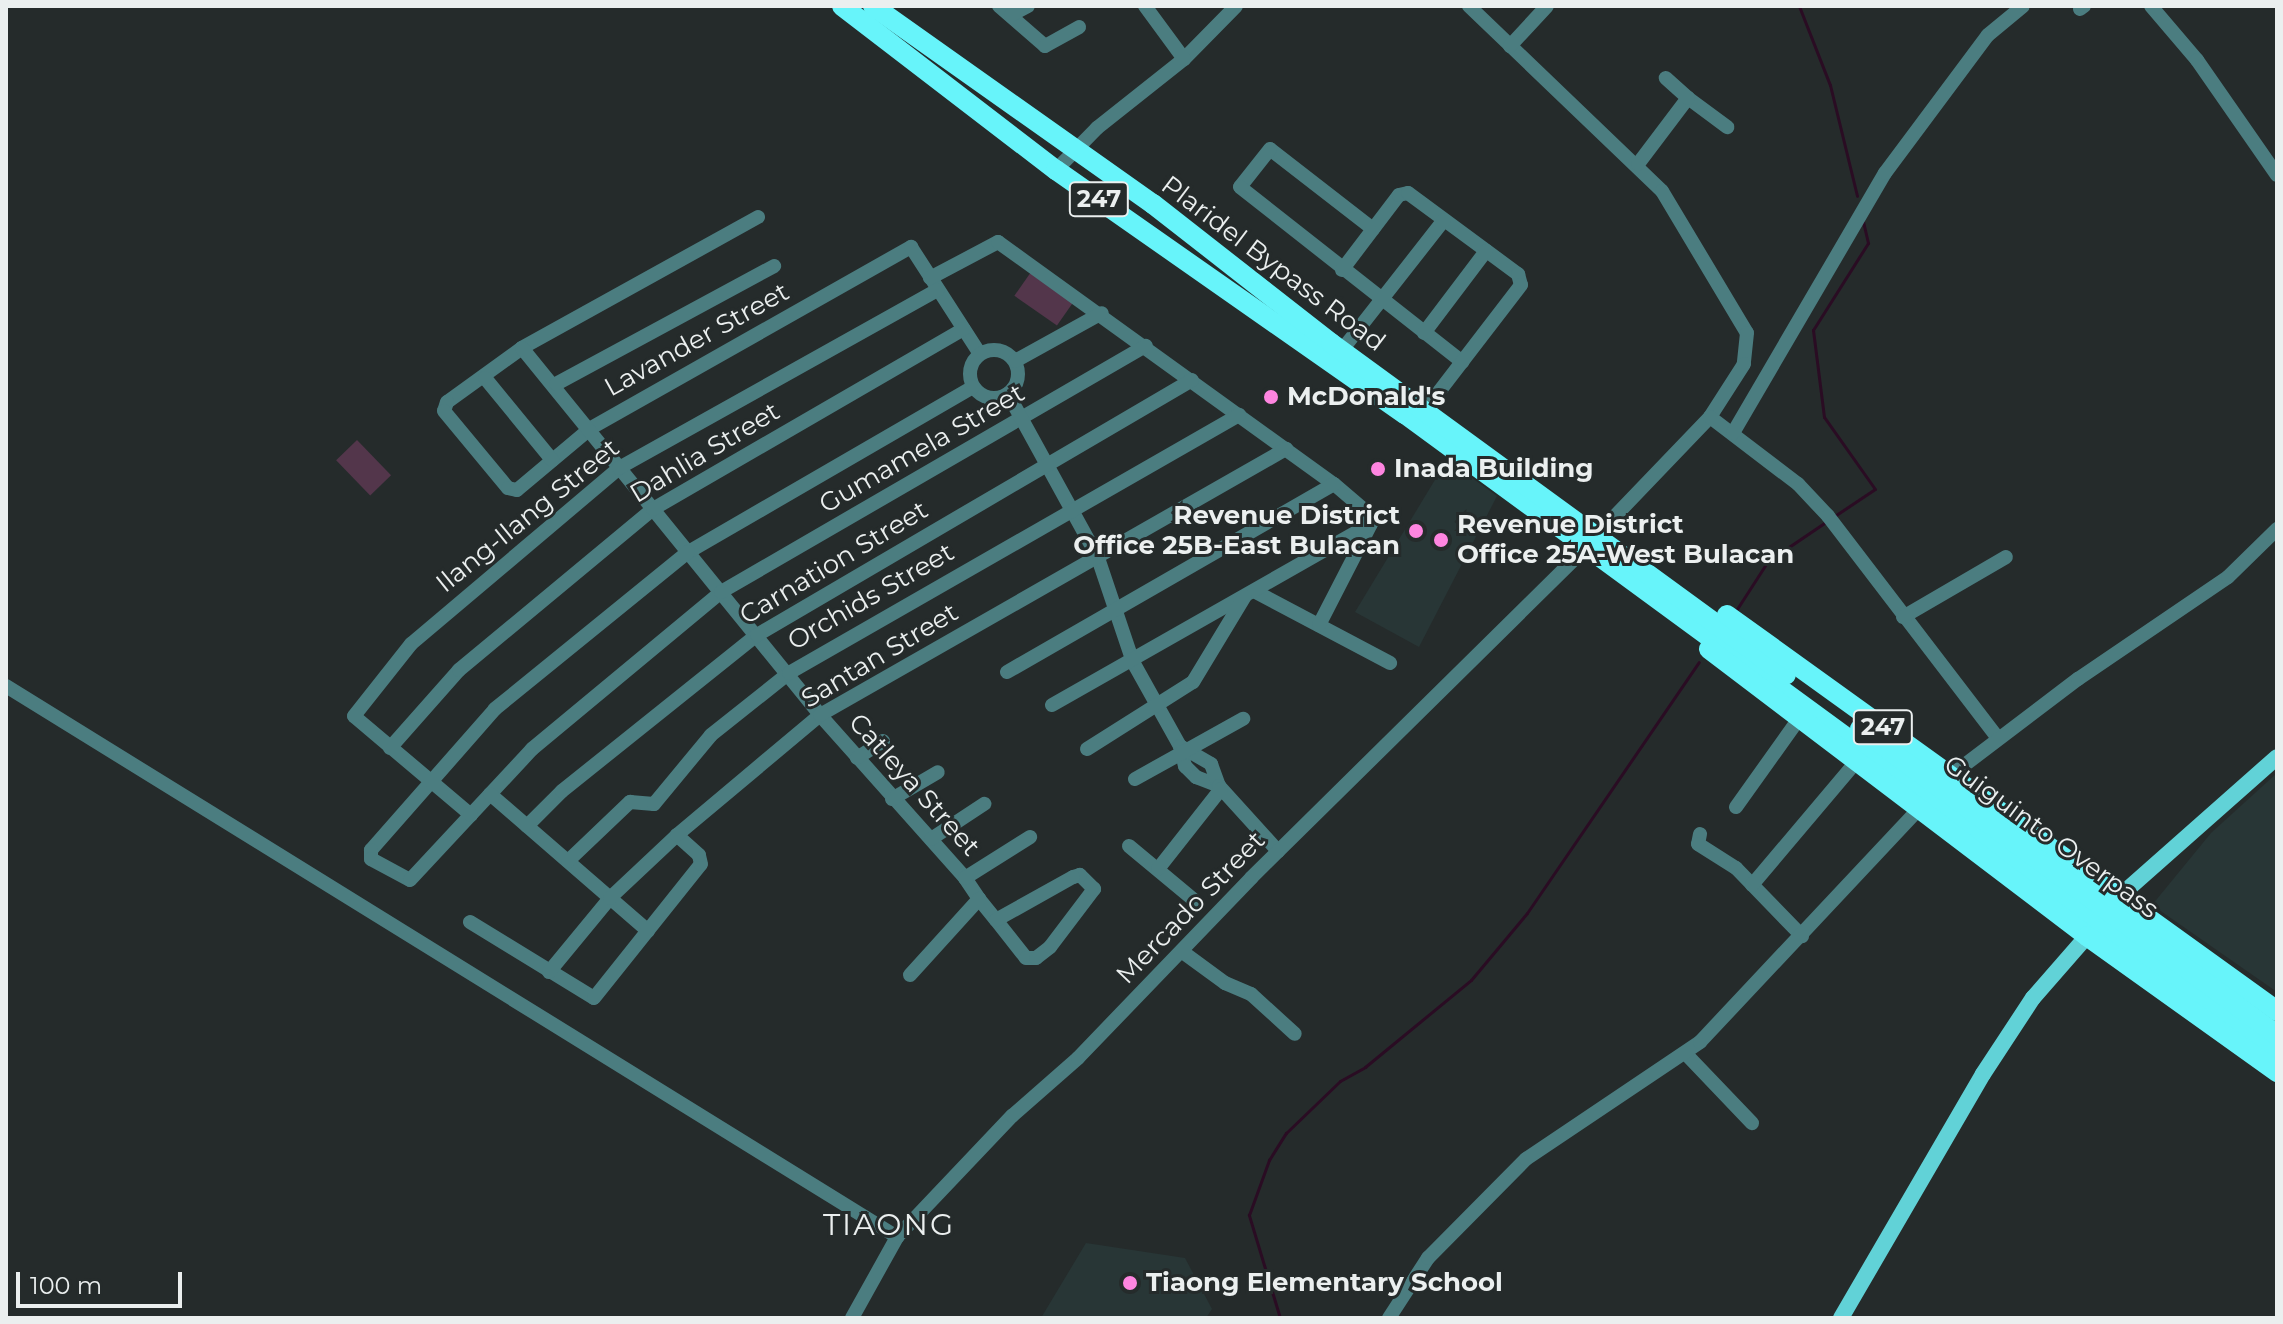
<!DOCTYPE html>
<html>
<head>
<meta charset="utf-8">
<style>
	body { margin:0 }
	#map { position:relative; width:2283px; height:1324px; overflow:hidden; background:#252b2b; font-family:Montserrat,sans-serif }
	div>[style] { position:absolute }
	.built>* { inset:0; background:#283636 }
	.green>* { inset:0; background:#53364b; transform-origin:0 0 }
	.stream>* { height:3px; margin:-1.5px; padding:0 1.5px; transform-origin:1.5px; border-radius:1.5px; background:#2a0c23 }
	.minor>* { height:14px; margin:-7px; padding:0 7px; transform-origin:7px; border-radius:7px; background:#4b7d80 }
	.minor>.ring { margin:-7px; padding:0; box-sizing:content-box; background:none; border:14px solid #4b7d80; border-radius:50% }
	.major>* { height:16px; margin:-8px; padding:0 8px; transform-origin:8px; border-radius:8px; background:#61d2d7 }
	.highway>* { height:20px; margin:-10px; padding:0 10px; transform-origin:10px; border-radius:10px; background:#67f4fa }
	.dots>* { width:22px; height:22px; translate:-50% -50%; box-sizing:border-box; border:4px solid #252b2b; border-radius:50% }
	span { translate:-50% -50%; white-space:nowrap; text-align:center; line-height:1.15; -webkit-text-stroke:6px #252b2b; paint-order:stroke }
	.shield-label span { padding:2px 6px; background:#252b2b; border:2px solid; border-radius:6px; -webkit-text-stroke-width:0 }
	.shield-label { font-size:24px; color:#ebefef; font-weight:700 }
	.street-label { font-size:26px; color:#ebefef }
	.poi-label { font-size:26px; color:#ebefef; font-weight:700 }
	.left { translate:0 -50%; text-align:left }
	.right { translate:-100% -50%; text-align:right }
	.quarter-label { font-size:30px; color:#ebefef; letter-spacing:2px }
	.frame { position:absolute; inset:0; border:8px solid #ebefef; pointer-events:none }
	.scale { position:absolute; left:16px; top:1272px; width:166px; height:36px; box-sizing:border-box; border:4px solid #ebefef; border-top:0; padding-left:10px; font-size:24px; line-height:28px; white-space:nowrap; color:#ebefef; -webkit-text-stroke:6px #252b2b; paint-order:stroke }
</style>
</head>
<body>
<div id="map">
	<div class="built">
		<div style="clip-path:polygon(1447px 460px,1497px 496px,1419px 647px,1355px 612px)"></div>
		<div style="clip-path:polygon(2277px 773px,2277px 992px,2152px 905px,2211px 833px)"></div>
		<div style="clip-path:polygon(1086px 1243px,1185px 1258px,1212px 1309px,1206px 1318px,1041px 1318px)"></div>
	</div>
	<div class="green">
		<div style="left:1031px;top:272px;width:52px;height:29px;rotate:35deg"></div>
		<div style="left:357px;top:440px;width:49px;height:29px;rotate:46deg"></div>
	</div>
	<div class="stream">
		<div style="left:1799px;top:6px;width:85px;rotate:68.6deg"></div>
		<div style="left:1830px;top:85px;width:114px;rotate:76.3deg"></div>
		<div style="left:1833px;top:517px;width:50px;rotate:-33.7deg"></div>
		<div style="left:1875px;top:489px;width:88px;rotate:-125.3deg"></div>
		<div style="left:1824px;top:417px;width:88px;rotate:-97.2deg"></div>
		<div style="left:1813px;top:330px;width:103px;rotate:-57.7deg"></div>
		<div style="left:1868px;top:243px;width:23px;rotate:-103deg"></div>
		<div style="left:1735px;top:612px;width:61px;rotate:-57.1deg"></div>
		<div style="left:1768px;top:561px;width:71px;rotate:-34.1deg"></div>
		<div style="left:1280px;top:1318px;width:108px;rotate:-106.8deg"></div>
		<div style="left:1249px;top:1215px;width:59px;rotate:-70deg"></div>
		<div style="left:1269px;top:1160px;width:32px;rotate:-58deg"></div>
		<div style="left:1286px;top:1133px;width:75px;rotate:-43.9deg"></div>
		<div style="left:1340px;top:1081px;width:29px;rotate:-29deg"></div>
		<div style="left:1365px;top:1067px;width:137px;rotate:-39.4deg"></div>
		<div style="left:1471px;top:980px;width:87px;rotate:-50.1deg"></div>
		<div style="left:1527px;top:913px;width:304px;rotate:-55.6deg"></div>
	</div>
	<div class="minor">
		<div style="left:999px;top:6px;width:61px;rotate:41deg"></div>
		<div style="left:1045px;top:46px;width:39px;rotate:-29deg"></div>
		<div style="left:1469px;top:6px;width:267px;rotate:43.8deg"></div>
		<div style="left:1662px;top:191px;width:165px;rotate:59.1deg"></div>
		<div style="left:1747px;top:333px;width:31px;rotate:96deg"></div>
		<div style="left:1744px;top:364px;width:63px;rotate:122.7deg"></div>
		<div style="left:1710px;top:417px;width:163px;rotate:133.8deg"></div>
		<div style="left:2151px;top:6px;width:71px;rotate:49.6deg"></div>
		<div style="left:2197px;top:60px;width:140px;rotate:55.2deg"></div>
		<div style="left:2080px;top:9px;width:5px;rotate:-37deg"></div>
		<div style="left:1011px;top:15px;width:19px;rotate:-28deg"></div>
		<div style="left:1510px;top:46px;width:54px;rotate:-47.2deg"></div>
		<div style="left:1184px;top:59px;width:74px;rotate:-45.5deg"></div>
		<div style="left:1688px;top:98px;width:49px;rotate:36.6deg"></div>
		<div style="left:1638px;top:164px;width:83px;rotate:-52.9deg"></div>
		<div style="left:1688px;top:98px;width:30px;rotate:-138deg"></div>
		<div style="left:1056px;top:170px;width:59px;rotate:-45.7deg"></div>
		<div style="left:1097px;top:128px;width:111px;rotate:-38.4deg"></div>
		<div style="left:1184px;top:59px;width:66px;rotate:-126.3deg"></div>
		<div style="left:758px;top:217px;width:270px;rotate:151deg"></div>
		<div style="left:522px;top:348px;width:92px;rotate:144.2deg"></div>
		<div style="left:447px;top:402px;width:9px;rotate:108deg"></div>
		<div style="left:444px;top:411px;width:100px;rotate:50.3deg"></div>
		<div style="left:508px;top:488px;width:9px;rotate:13deg"></div>
		<div style="left:517px;top:490px;width:97px;rotate:-40deg"></div>
		<div style="left:591px;top:428px;width:368px;rotate:-29.5deg"></div>
		<div style="left:911px;top:247px;width:127px;rotate:57.2deg"></div>
		<div style="left:1373px;top:229px;width:130px;rotate:-142.2deg"></div>
		<div style="left:1270px;top:149px;width:48px;rotate:128.3deg"></div>
		<div style="left:1240px;top:187px;width:283px;rotate:38.2deg"></div>
		<div style="left:1342px;top:270px;width:94px;rotate:-52.8deg"></div>
		<div style="left:1399px;top:195px;width:9px;rotate:-13deg"></div>
		<div style="left:1408px;top:193px;width:137px;rotate:36.4deg"></div>
		<div style="left:1518px;top:274px;width:11px;rotate:75deg"></div>
		<div style="left:1521px;top:285px;width:158px;rotate:127.5deg"></div>
		<div style="left:930px;top:278px;width:77px;rotate:-27.9deg"></div>
		<div style="left:998px;top:242px;width:414px;rotate:35.8deg"></div>
		<div style="left:1334px;top:484px;width:45px;rotate:40.5deg"></div>
		<div style="left:1368px;top:513px;width:11px;rotate:75deg"></div>
		<div style="left:1424px;top:333px;width:103px;rotate:-52.9deg"></div>
		<div style="left:522px;top:348px;width:473px;rotate:50.9deg"></div>
		<div style="left:820px;top:715px;width:218px;rotate:48.3deg"></div>
		<div style="left:965px;top:878px;width:25px;rotate:56deg"></div>
		<div style="left:979px;top:899px;width:27px;rotate:51deg"></div>
		<div style="left:996px;top:920px;width:48px;rotate:51.7deg"></div>
		<div style="left:1026px;top:958px;width:10px"></div>
		<div style="left:1036px;top:958px;width:18px;rotate:-38deg"></div>
		<div style="left:1050px;top:947px;width:73px;rotate:-52.8deg"></div>
		<div style="left:1094px;top:889px;width:20px;rotate:-135deg"></div>
		<div style="left:1080px;top:875px;width:7px;rotate:164deg"></div>
		<div style="left:1073px;top:877px;width:88px;rotate:150.8deg"></div>
		<div class="ring" style="left:970px;top:350px;width:34px;height:34px"></div>
		<div style="left:1342px;top:350px;width:165px;rotate:-51.9deg"></div>
		<div style="left:1015px;top:361px;width:99px;rotate:-28.9deg"></div>
		<div style="left:485px;top:378px;width:106px;rotate:50.7deg"></div>
		<div style="left:556px;top:384px;width:248px;rotate:-28.4deg"></div>
		<div style="left:973px;top:387px;width:329px;rotate:149.9deg"></div>
		<div style="left:688px;top:552px;width:249px;rotate:140.9deg"></div>
		<div style="left:495px;top:709px;width:188px;rotate:131.3deg"></div>
		<div style="left:371px;top:850px;width:9px;rotate:90deg"></div>
		<div style="left:371px;top:859px;width:44px;rotate:28.3deg"></div>
		<div style="left:410px;top:880px;width:179px;rotate:-47deg"></div>
		<div style="left:532px;top:749px;width:246px;rotate:-39.7deg"></div>
		<div style="left:721px;top:592px;width:491px;rotate:-30.1deg"></div>
		<div style="left:1008px;top:394px;width:187px;rotate:61.2deg"></div>
		<div style="left:1098px;top:558px;width:110px;rotate:71.4deg"></div>
		<div style="left:1133px;top:662px;width:96px;rotate:60.8deg"></div>
		<div style="left:1180px;top:746px;width:21px;rotate:76deg"></div>
		<div style="left:1185px;top:766px;width:16px;rotate:45deg"></div>
		<div style="left:1196px;top:777px;width:25px;rotate:21deg"></div>
		<div style="left:1710px;top:417px;width:111px;rotate:37.3deg"></div>
		<div style="left:1798px;top:484px;width:44px;rotate:46.8deg"></div>
		<div style="left:1828px;top:516px;width:278px;rotate:52.6deg"></div>
		<div style="left:1733px;top:433px;width:301px;rotate:-59.7deg"></div>
		<div style="left:1885px;top:173px;width:172px;rotate:-53.3deg"></div>
		<div style="left:1988px;top:35px;width:45px;rotate:-39.6deg"></div>
		<div style="left:1254px;top:591px;width:154px;rotate:27.9deg"></div>
		<div style="left:1903px;top:617px;width:119px;rotate:-30.2deg"></div>
		<div style="left:1319px;top:625px;width:114px;rotate:-62.8deg"></div>
		<div style="left:1007px;top:672px;width:377px;rotate:-29.9deg"></div>
		<div style="left:6px;top:686px;width:1048px;rotate:31.73deg"></div>
		<div style="left:1052px;top:705px;width:367px;rotate:-29.6deg"></div>
		<div style="left:1180px;top:746px;width:36px;rotate:30deg"></div>
		<div style="left:1211px;top:764px;width:23px;rotate:70deg"></div>
		<div style="left:1219px;top:786px;width:88px;rotate:47.8deg"></div>
		<div style="left:390px;top:748px;width:104px;rotate:-48.5deg"></div>
		<div style="left:459px;top:670px;width:252px;rotate:-39.7deg"></div>
		<div style="left:653px;top:509px;width:359px;rotate:-30.1deg"></div>
		<div style="left:1087px;top:749px;width:125px;rotate:-32.3deg"></div>
		<div style="left:1193px;top:682px;width:100px;rotate:-58.8deg"></div>
		<div style="left:857px;top:758px;width:31px;rotate:-33deg"></div>
		<div style="left:1950px;top:776px;width:161px;rotate:-37.2deg"></div>
		<div style="left:2078px;top:679px;width:181px;rotate:-34.2deg"></div>
		<div style="left:2228px;top:577px;width:69px;rotate:-44.4deg"></div>
		<div style="left:1135px;top:779px;width:124px;rotate:-29.1deg"></div>
		<div style="left:490px;top:794px;width:209px;rotate:40.9deg"></div>
		<div style="left:892px;top:799px;width:53px;rotate:-30.4deg"></div>
		<div style="left:1736px;top:807px;width:107px;rotate:-54.5deg"></div>
		<div style="left:471px;top:815px;width:153px;rotate:-139.8deg"></div>
		<div style="left:354px;top:716px;width:92px;rotate:-51.6deg"></div>
		<div style="left:411px;top:644px;width:272px;rotate:-40.2deg"></div>
		<div style="left:619px;top:468px;width:365px;rotate:-29.2deg"></div>
		<div style="left:527px;top:826px;width:49px;rotate:-45deg"></div>
		<div style="left:562px;top:791px;width:250px;rotate:-38.7deg"></div>
		<div style="left:757px;top:635px;width:504px;rotate:-30.38deg"></div>
		<div style="left:1700px;top:834px;width:10px;rotate:101deg"></div>
		<div style="left:1698px;top:844px;width:45px;rotate:32.3deg"></div>
		<div style="left:1736px;top:868px;width:95px;rotate:45.9deg"></div>
		<div style="left:931px;top:839px;width:64px;rotate:-33.4deg"></div>
		<div style="left:1129px;top:846px;width:85px;rotate:39.7deg"></div>
		<div style="left:568px;top:861px;width:86px;rotate:-43.6deg"></div>
		<div style="left:630px;top:802px;width:24px;rotate:5deg"></div>
		<div style="left:654px;top:804px;width:89px;rotate:-50.4deg"></div>
		<div style="left:711px;top:735px;width:100px;rotate:-38.5deg"></div>
		<div style="left:789px;top:673px;width:519px;rotate:-29.83deg"></div>
		<div style="left:1158px;top:869px;width:102px;rotate:-51.8deg"></div>
		<div style="left:965px;top:878px;width:77px;rotate:-32.2deg"></div>
		<div style="left:1752px;top:885px;width:161px;rotate:-49.8deg"></div>
		<div style="left:470px;top:922px;width:145px;rotate:31.5deg"></div>
		<div style="left:594px;top:998px;width:171px;rotate:-51.4deg"></div>
		<div style="left:701px;top:864px;width:9px;rotate:-103deg"></div>
		<div style="left:699px;top:855px;width:30px;rotate:-138deg"></div>
		<div style="left:1184px;top:953px;width:51px;rotate:36.2deg"></div>
		<div style="left:1225px;top:983px;width:28px;rotate:23deg"></div>
		<div style="left:1251px;top:994px;width:59px;rotate:42.3deg"></div>
		<div style="left:549px;top:972px;width:96px;rotate:-50.5deg"></div>
		<div style="left:610px;top:898px;width:92px;rotate:-43.2deg"></div>
		<div style="left:677px;top:835px;width:187px;rotate:-40deg"></div>
		<div style="left:820px;top:715px;width:537px;rotate:-29.72deg"></div>
		<div style="left:910px;top:975px;width:103px;rotate:-47.8deg"></div>
		<div style="left:1685px;top:1053px;width:97px;rotate:46.3deg"></div>
		<div style="left:852px;top:1318px;width:93px;rotate:-60.9deg"></div>
		<div style="left:897px;top:1237px;width:167px;rotate:-46.5deg"></div>
		<div style="left:1012px;top:1116px;width:88px;rotate:-41.3deg"></div>
		<div style="left:1078px;top:1058px;width:250px;rotate:-46.1deg"></div>
		<div style="left:1251px;top:878px;width:470px;rotate:-44.6deg"></div>
		<div style="left:1389px;top:1318px;width:72px;rotate:-57deg"></div>
		<div style="left:1428px;top:1258px;width:139px;rotate:-45.3deg"></div>
		<div style="left:1526px;top:1159px;width:210px;rotate:-33.9deg"></div>
		<div style="left:1700px;top:1042px;width:321px;rotate:-46.8deg"></div>
	</div>
	<div class="major">
		<div style="left:2121px;top:895px;width:208px;rotate:-41.5deg"></div>
		<div style="left:1841px;top:1318px;width:282px;rotate:-59.8deg"></div>
		<div style="left:1983px;top:1074px;width:91px;rotate:-56.7deg"></div>
		<div style="left:2033px;top:998px;width:82px;rotate:-48.9deg"></div>
	</div>
	<div class="highway">
		<div style="left:842px;top:6px;width:270px;rotate:37.5deg"></div>
		<div style="left:1056px;top:170px;width:426px;rotate:35deg"></div>
		<div style="left:1405px;top:414px;width:1081px;rotate:36.23deg"></div>
		<div style="left:873px;top:6px;width:343px;rotate:35.3deg"></div>
		<div style="left:1153px;top:204px;width:226px;rotate:38deg"></div>
		<div style="left:1331px;top:343px;width:563px;rotate:36.12deg"></div>
		<div style="left:1727px;top:615px;width:678px;rotate:35.75deg"></div>
		<div style="left:1709px;top:649px;width:475px;rotate:37.2deg"></div>
		<div style="left:2087px;top:936px;width:234px;rotate:35.6deg"></div>
		<div style="left:1860px;top:729px;width:517px;rotate:36.27deg"></div>
	</div>
	<div class="dots">
		<div style="left:1271px;top:397px;background:#fe85e0"></div>
		<div style="left:1378px;top:469px;background:#fe85e0"></div>
		<div style="left:1416px;top:531px;background:#fe85e0"></div>
		<div style="left:1441px;top:540px;background:#fe85e0"></div>
		<div style="left:1130px;top:1283px;background:#fe85e0"></div>
	</div>
	<div class="shield-label">
		<span style="left:1099px;top:199px">247</span>
		<span style="left:1883px;top:727px">247</span>
	</div>
	<div class="street-label">
		<span style="left:1273px;top:264px;rotate:37deg">Plaridel Bypass Road</span>
		<span style="left:697px;top:340px;rotate:-29deg">Lavander Street</span>
		<span style="left:922px;top:449px;rotate:-30deg">Gumamela Street</span>
		<span style="left:705px;top:453px;rotate:-31deg">Dahlia Street</span>
		<span style="left:528px;top:516px;rotate:-39deg">Ilang-Ilang Street</span>
		<span style="left:834px;top:563px;rotate:-31deg">Carnation Street</span>
		<span style="left:871px;top:597px;rotate:-30deg">Orchids Street</span>
		<span style="left:880px;top:656px;rotate:-31deg">Santan Street</span>
		<span style="left:914px;top:785px;rotate:48deg">Catleya Street</span>
		<span style="left:2051px;top:837px;rotate:36deg">Guiguinto Overpass</span>
		<span style="left:1191px;top:908px;rotate:-46deg">Mercado Street</span>
	</div>
	<div class="poi-label">
		<span class="left" style="left:1287px;top:397px">McDonald's</span>
		<span class="left" style="left:1394px;top:469px">Inada Building</span>
		<span class="right" style="left:1400px;top:531px">Revenue District<br>Office 25B-East Bulacan</span>
		<span class="left" style="left:1457px;top:540px">Revenue District<br>Office 25A-West Bulacan</span>
		<span class="left" style="left:1146px;top:1283px">Tiaong Elementary School</span>
	</div>
	<div class="quarter-label">
		<span style="left:889px;top:1225px">TIAONG</span>
	</div>
	<div class="frame"></div>
	<div class="scale">100 m</div>
</div>
</body>
</html>
